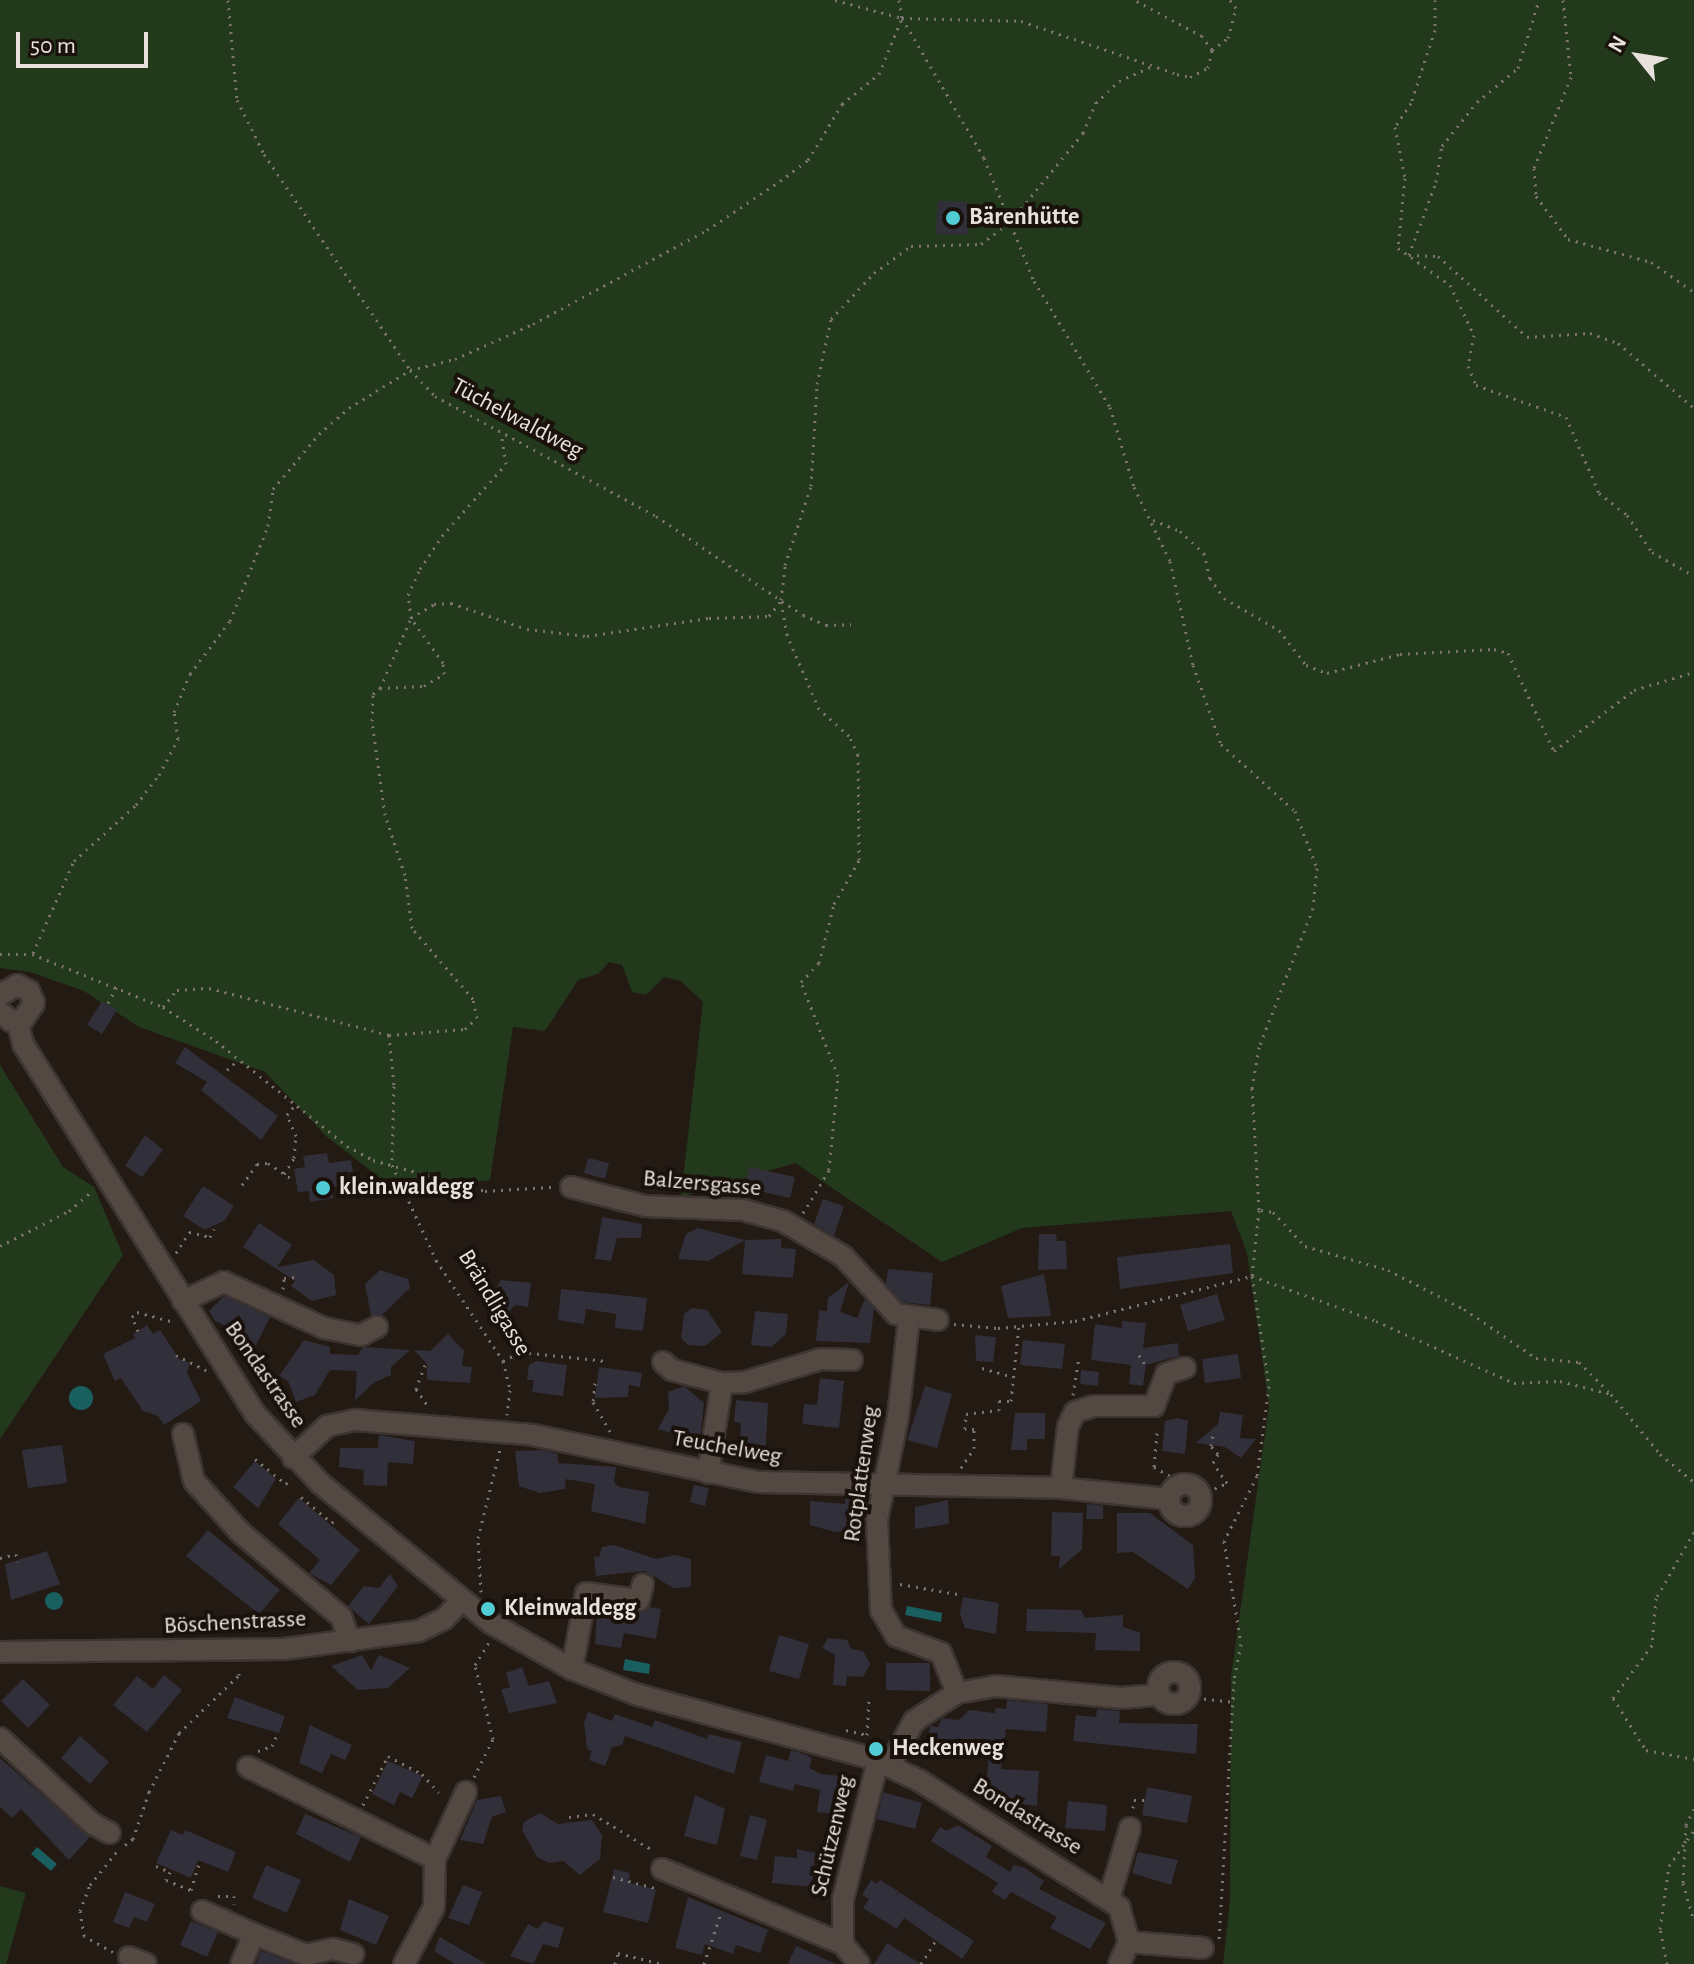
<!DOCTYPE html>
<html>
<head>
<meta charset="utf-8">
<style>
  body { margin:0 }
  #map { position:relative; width:1694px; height:1964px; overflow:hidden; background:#231a14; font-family:"Alegreya Sans",sans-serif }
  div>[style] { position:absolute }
  .green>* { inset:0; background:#23391c }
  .water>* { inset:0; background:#1a5f60 }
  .round { border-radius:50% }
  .building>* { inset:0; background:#312f3a }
  .path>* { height:3px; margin-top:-1.5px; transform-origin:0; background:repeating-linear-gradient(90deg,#7c746f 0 2px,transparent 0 8px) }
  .roads { filter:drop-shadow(2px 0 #3c3532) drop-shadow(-2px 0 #3c3532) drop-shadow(0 2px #3c3532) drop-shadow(0 -2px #3c3532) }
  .minor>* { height:20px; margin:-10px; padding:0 10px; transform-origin:10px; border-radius:10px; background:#544842 }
  .minor>.ring { margin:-10px; padding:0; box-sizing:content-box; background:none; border:20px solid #544842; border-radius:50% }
  .dots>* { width:22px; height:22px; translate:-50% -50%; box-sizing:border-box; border:4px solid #1a110b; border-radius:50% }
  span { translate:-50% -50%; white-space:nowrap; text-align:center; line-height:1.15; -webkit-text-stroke:8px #1a110b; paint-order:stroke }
  .poi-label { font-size:24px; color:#e7e0dc; font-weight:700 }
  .left { translate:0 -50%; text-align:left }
  .street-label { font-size:24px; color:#e7e0dc }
  .north { position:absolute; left:1598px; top:16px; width:80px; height:80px; -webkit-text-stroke:6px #1a110b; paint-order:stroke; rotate:300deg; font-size:22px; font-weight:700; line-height:32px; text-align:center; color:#e7e0dc }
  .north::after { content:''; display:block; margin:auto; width:28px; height:36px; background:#e7e0dc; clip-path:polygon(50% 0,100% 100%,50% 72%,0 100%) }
  .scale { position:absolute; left:16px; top:32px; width:132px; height:36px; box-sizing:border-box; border:4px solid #e7e0dc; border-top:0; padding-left:10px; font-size:24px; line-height:28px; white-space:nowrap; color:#e7e0dc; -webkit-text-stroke:6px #1a110b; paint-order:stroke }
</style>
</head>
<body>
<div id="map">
  <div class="green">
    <i style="clip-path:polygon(0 0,1694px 0,1694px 1964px,1223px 1964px,1230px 1900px,1231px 1677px,1269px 1405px,1247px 1253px,1231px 1211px,1022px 1228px,942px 1262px,795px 1163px,681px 1197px,703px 1002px,681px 981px,664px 977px,646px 995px,632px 992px,622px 965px,609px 962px,598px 974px,578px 980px,545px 1031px,513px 1027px,490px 1180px,396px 1190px,327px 1137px,265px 1072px,139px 1027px,84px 991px,30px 972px,0 968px)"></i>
    <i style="clip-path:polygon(0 1065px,63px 1167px,94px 1187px,123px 1255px,0 1439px)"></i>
    <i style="clip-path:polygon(0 1886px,26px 1893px,6px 1964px,0 1964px)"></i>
  </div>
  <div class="water">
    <i class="round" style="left:69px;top:1386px;width:24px;height:24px"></i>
    <i class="round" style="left:45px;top:1592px;width:18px;height:18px"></i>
    <i style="clip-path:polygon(907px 1606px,942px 1613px,941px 1622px,905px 1615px)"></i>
    <i style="clip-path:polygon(625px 1659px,650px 1664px,649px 1674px,623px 1670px)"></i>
    <i style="clip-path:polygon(37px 1847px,57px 1864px,51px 1871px,31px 1854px)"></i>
  </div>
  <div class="building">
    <i style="clip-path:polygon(938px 201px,969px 202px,968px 235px,936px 234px)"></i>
    <i style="clip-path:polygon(102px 1001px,117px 1010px,102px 1034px,87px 1025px)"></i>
    <i style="clip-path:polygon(185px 1047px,278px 1116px,261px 1140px,201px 1090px,207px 1082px,175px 1063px)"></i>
    <i style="clip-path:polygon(145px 1135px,163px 1150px,142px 1177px,125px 1166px)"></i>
    <i style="clip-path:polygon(327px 1153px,329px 1163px,351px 1160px,355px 1184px,332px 1187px,333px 1198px,310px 1202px,309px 1191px,298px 1192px,294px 1169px,305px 1167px,303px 1156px)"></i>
    <i style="clip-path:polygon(588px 1158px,609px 1163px,605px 1179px,584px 1173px)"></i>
    <i style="clip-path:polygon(749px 1167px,795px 1177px,790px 1198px,745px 1188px)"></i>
    <i style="clip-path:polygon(203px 1186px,234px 1206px,225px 1220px,205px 1230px,183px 1216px)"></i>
    <i style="clip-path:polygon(823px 1199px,844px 1206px,834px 1236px,814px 1224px)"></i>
    <i style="clip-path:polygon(602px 1217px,642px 1224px,641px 1238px,617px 1238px,611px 1261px,595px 1259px)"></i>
    <i style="clip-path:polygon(259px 1223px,292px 1245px,277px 1267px,314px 1260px,334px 1275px,336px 1295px,312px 1301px,291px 1286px,295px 1281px,243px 1247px)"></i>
    <i style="clip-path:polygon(698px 1228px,745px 1240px,782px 1239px,781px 1248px,796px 1249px,793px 1278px,742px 1274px,745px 1240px,708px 1261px,678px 1259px,686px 1234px)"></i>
    <i style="clip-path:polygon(1039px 1234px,1056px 1234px,1057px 1241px,1066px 1241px,1067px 1269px,1038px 1270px)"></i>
    <i style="clip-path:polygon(1230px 1244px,1233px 1273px,1120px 1289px,1117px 1257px)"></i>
    <i style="clip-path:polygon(888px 1269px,933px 1273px,930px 1305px,902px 1302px,886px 1284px)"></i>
    <i style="clip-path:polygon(380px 1270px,408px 1279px,410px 1288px,382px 1315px,371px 1316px,365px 1284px)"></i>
    <i style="clip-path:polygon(1044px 1274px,1051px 1316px,1008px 1318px,1001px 1286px)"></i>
    <i style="clip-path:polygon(501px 1280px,531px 1283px,528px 1307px,515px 1305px,507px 1314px,490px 1298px)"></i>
    <i style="clip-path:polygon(849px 1282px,840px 1312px,857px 1318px,865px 1299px,874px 1309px,870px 1343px,816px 1341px,819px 1310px,827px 1311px,828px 1298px)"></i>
    <i style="clip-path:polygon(561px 1289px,647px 1298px,643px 1331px,615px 1328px,616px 1314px,586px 1309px,584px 1324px,558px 1320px)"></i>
    <i style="clip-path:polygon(1217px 1294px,1225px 1320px,1188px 1331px,1180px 1305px)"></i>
    <i style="clip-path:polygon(224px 1296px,270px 1317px,254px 1349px,235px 1340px,239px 1332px,215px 1321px,209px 1311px)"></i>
    <i style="clip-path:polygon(692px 1308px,707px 1310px,722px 1332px,705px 1346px,688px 1345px,681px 1338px,684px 1314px)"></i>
    <i style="clip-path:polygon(755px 1311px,788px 1314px,786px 1334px,771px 1347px,751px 1345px)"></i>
    <i style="clip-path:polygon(1122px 1321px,1146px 1323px,1143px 1348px,1178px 1343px,1179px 1356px,1146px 1365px,1143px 1386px,1129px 1384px,1131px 1365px,1091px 1360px,1095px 1324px,1122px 1328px)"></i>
    <i style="clip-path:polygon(147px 1325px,153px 1334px,160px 1330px,179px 1359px,190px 1363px,187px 1373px,201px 1401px,164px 1425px,158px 1416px,143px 1411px,121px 1378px,115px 1381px,103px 1354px,135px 1338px,133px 1334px)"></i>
    <i style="clip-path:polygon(448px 1334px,464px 1351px,462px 1366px,472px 1367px,470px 1383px,427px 1380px,427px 1364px,414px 1350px,430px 1351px)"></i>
    <i style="clip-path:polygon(975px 1335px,996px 1337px,993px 1362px,976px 1361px)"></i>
    <i style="clip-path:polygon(304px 1340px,330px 1347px,330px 1354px,358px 1355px,363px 1347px,410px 1350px,391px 1367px,391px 1375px,375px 1382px,355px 1400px,357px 1371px,330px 1370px,315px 1395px,296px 1402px,288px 1381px,279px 1376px)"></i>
    <i style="clip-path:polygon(1023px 1340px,1065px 1344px,1062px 1369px,1020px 1365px)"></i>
    <i style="clip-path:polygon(1238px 1354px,1241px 1378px,1205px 1383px,1202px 1359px)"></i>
    <i style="clip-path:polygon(536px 1361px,567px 1365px,563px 1396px,532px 1392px,534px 1380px,527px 1380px,529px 1365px)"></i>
    <i style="clip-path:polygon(599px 1367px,642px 1373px,640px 1387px,629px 1385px,628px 1397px,595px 1398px)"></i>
    <i style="clip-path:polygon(1081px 1370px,1099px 1372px,1098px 1386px,1080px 1384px)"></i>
    <i style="clip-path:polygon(820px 1378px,844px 1381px,839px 1428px,802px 1424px,804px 1404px,817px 1405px)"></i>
    <i style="clip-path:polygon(684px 1386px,704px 1403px,700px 1442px,658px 1429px,669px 1409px,668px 1392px)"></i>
    <i style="clip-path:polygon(925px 1386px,952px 1394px,937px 1448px,907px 1440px)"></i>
    <i style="clip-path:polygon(736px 1400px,768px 1403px,765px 1460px,738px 1460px,741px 1423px,734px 1422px)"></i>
    <i style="clip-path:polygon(1220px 1412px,1243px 1415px,1240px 1438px,1256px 1439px,1241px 1458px,1225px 1447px,1196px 1443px,1218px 1424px)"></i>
    <i style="clip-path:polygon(1015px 1413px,1045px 1413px,1045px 1439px,1027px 1439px,1027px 1450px,1011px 1450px)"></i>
    <i style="clip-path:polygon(1177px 1418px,1188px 1421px,1185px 1454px,1162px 1451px,1165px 1421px)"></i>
    <i style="clip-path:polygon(379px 1435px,415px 1441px,413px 1464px,388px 1462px,387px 1486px,363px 1485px,364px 1470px,339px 1467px,340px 1448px,378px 1448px)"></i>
    <i style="clip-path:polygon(62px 1445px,67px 1483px,28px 1488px,22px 1450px)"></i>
    <i style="clip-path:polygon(543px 1450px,558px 1454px,558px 1463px,616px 1467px,614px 1482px,619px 1487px,649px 1492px,645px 1524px,591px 1511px,595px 1484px,566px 1479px,565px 1489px,540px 1493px,519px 1486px,515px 1451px)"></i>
    <i style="clip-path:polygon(255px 1461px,276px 1479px,258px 1508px,233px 1487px)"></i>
    <i style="clip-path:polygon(694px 1485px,709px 1488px,705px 1506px,690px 1502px)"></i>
    <i style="clip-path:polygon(299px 1498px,360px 1550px,331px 1585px,309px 1573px,320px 1560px,278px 1524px)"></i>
    <i style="clip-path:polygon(845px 1499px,868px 1499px,864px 1529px,835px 1532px,810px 1525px,810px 1501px,845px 1504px)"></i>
    <i style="clip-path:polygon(948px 1500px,949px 1524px,915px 1529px,915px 1507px)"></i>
    <i style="clip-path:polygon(1087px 1504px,1103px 1505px,1103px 1519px,1086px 1519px)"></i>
    <i style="clip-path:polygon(1052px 1512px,1083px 1513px,1082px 1549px,1059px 1569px,1060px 1556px,1051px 1556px)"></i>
    <i style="clip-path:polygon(1117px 1513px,1150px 1513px,1193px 1545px,1195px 1578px,1188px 1589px,1133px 1552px,1117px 1553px)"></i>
    <i style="clip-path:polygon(208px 1530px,280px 1590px,259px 1614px,186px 1556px)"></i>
    <i style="clip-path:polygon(614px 1545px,656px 1559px,675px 1555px,691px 1559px,691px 1587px,673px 1588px,645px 1571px,596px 1576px,594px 1556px,599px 1557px,602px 1547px)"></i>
    <i style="clip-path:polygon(47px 1551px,60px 1584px,11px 1600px,5px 1564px)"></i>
    <i style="clip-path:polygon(390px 1574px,398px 1586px,369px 1624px,348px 1606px,364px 1586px,379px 1588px)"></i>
    <i style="clip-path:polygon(963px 1597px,999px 1603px,996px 1634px,965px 1628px,960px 1614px)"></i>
    <i style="clip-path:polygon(650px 1607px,661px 1609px,656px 1639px,624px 1633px,621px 1648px,595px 1644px,597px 1608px,638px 1613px)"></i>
    <i style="clip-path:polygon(1027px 1609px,1081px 1610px,1085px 1618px,1123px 1615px,1123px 1627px,1140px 1633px,1140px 1651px,1095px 1650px,1096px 1633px,1026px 1631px)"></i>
    <i style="clip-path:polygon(779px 1635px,809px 1644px,799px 1679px,769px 1671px)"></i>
    <i style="clip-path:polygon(828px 1638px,847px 1640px,851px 1649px,863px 1651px,870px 1664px,863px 1677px,847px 1676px,846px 1686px,833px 1685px,835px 1655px,822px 1648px)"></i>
    <i style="clip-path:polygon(362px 1655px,371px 1670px,379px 1655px,410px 1668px,388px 1688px,358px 1690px,331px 1666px)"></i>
    <i style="clip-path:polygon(886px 1663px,930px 1663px,930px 1691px,886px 1690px)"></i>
    <i style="clip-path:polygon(522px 1667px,529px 1686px,549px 1681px,557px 1703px,509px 1713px,501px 1690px,510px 1687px,506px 1673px)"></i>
    <i style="clip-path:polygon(164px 1675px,182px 1690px,147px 1732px,113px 1705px,137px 1676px,153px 1689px)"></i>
    <i style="clip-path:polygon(23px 1679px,50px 1705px,28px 1728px,1px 1701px)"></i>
    <i style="clip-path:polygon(235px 1697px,285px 1716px,279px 1733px,227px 1718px)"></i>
    <i style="clip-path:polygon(1007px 1700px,1048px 1704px,1046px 1732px,1006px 1729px,1001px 1769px,1039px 1771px,1037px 1806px,985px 1799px,989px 1754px,928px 1748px,930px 1726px,938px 1727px,942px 1718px,959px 1720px,969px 1710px,995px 1713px,995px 1708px,1006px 1709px)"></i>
    <i style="clip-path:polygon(1097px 1709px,1120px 1711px,1119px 1723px,1198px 1724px,1196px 1754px,1073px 1741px,1076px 1715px,1096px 1717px)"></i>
    <i style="clip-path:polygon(588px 1712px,612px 1721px,615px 1714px,652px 1727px,655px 1720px,707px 1739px,708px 1734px,742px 1742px,734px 1774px,625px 1736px,622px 1745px,612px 1747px,605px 1766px,589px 1760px,592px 1751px,587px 1749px,584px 1723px)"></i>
    <i style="clip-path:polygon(310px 1725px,352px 1745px,345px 1760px,331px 1754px,322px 1773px,299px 1763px)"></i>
    <i style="clip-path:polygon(80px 1736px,109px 1762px,90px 1784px,61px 1758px)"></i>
    <i style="clip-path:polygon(791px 1750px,807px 1755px,812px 1759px,809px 1768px,821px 1774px,850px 1777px,846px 1815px,817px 1812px,820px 1790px,795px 1784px,793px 1791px,759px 1782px,766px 1755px,788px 1761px)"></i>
    <i style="clip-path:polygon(0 1758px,90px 1837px,69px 1860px,21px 1809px,12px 1818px,0 1807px)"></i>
    <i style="clip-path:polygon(388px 1761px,423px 1776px,412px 1798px,400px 1792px,394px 1805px,372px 1794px)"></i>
    <i style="clip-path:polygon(1147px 1787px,1192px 1796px,1187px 1823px,1142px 1815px)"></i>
    <i style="clip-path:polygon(883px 1792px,922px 1803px,915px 1829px,877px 1819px)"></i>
    <i style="clip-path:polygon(695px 1795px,725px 1809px,717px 1845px,684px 1836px)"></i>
    <i style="clip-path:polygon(501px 1796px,506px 1812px,492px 1817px,483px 1844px,460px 1840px,477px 1800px)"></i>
    <i style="clip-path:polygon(1068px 1801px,1107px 1805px,1105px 1831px,1065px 1828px)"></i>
    <i style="clip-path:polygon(540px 1813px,558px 1824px,592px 1820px,602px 1835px,600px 1859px,580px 1875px,563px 1861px,549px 1863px,537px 1857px,522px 1830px,524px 1822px)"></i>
    <i style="clip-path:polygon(305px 1814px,361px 1837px,350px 1862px,296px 1834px)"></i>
    <i style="clip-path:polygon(750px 1815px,767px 1820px,757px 1860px,740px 1856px)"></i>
    <i style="clip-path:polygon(958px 1825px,992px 1846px,986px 1857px,1010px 1872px,1014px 1865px,1023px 1867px,1044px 1881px,1039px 1889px,1106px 1923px,1090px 1949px,1050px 1928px,1057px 1917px,1011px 1892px,1005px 1900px,992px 1892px,998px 1883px,931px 1841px,940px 1827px,946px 1831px)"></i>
    <i style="clip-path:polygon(171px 1830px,183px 1835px,185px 1830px,236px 1852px,228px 1872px,198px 1860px,191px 1878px,156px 1863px)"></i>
    <i style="clip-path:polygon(797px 1849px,815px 1853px,812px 1887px,772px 1883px,775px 1856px,797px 1858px)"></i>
    <i style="clip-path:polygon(1138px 1852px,1178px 1860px,1171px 1885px,1132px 1873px)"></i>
    <i style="clip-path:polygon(266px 1865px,301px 1880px,287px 1913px,252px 1898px)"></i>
    <i style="clip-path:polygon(614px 1869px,630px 1873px,628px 1882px,656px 1890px,648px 1923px,603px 1912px)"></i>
    <i style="clip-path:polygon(871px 1880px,877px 1884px,880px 1880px,898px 1891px,896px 1896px,899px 1892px,974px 1941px,962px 1959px,904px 1918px,897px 1929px,863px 1908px,869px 1899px,862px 1895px)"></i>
    <i style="clip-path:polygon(463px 1885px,482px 1892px,469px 1925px,448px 1918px)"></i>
    <i style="clip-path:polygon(125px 1892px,155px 1904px,147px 1922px,134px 1917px,129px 1928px,113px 1922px)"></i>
    <i style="clip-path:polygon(688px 1897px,768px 1930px,760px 1953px,736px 1945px,733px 1954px,705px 1944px,702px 1955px,675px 1948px)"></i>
    <i style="clip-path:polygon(349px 1899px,389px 1916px,376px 1945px,340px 1930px)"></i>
    <i style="clip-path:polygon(191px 1921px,218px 1932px,207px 1957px,180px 1945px)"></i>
    <i style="clip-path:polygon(544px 1921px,564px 1928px,558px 1948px,543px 1944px,533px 1964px,510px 1956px,528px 1924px,537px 1929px)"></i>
    <i style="clip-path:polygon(440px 1937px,486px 1964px,455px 1964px,434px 1951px)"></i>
    <i style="clip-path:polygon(887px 1943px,921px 1964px,874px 1964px)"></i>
    <i style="clip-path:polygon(796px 1946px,836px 1964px,788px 1964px)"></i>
    <i style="clip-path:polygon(261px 1951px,294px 1964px,256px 1964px)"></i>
  </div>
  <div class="path">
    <i style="left:228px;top:0;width:100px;rotate:84.9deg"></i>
    <i style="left:237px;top:100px;width:60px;rotate:63.4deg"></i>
    <i style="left:264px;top:154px;width:261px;rotate:55.9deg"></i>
    <i style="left:410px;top:370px;width:36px;rotate:46deg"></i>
    <i style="left:435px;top:396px;width:251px;rotate:28.5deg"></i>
    <i style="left:656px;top:516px;width:177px;rotate:34deg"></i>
    <i style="left:803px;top:615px;width:25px;rotate:23deg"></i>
    <i style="left:826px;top:625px;width:25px;rotate:-2deg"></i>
    <i style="left:835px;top:0;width:69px;rotate:15deg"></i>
    <i style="left:902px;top:18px;width:119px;rotate:1.4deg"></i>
    <i style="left:1021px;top:21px;width:165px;rotate:18.8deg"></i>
    <i style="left:1177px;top:74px;width:13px;rotate:13deg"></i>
    <i style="left:1190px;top:77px;width:20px;rotate:-27deg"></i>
    <i style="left:1208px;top:68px;width:18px;rotate:-77deg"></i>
    <i style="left:1212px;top:50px;width:17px;rotate:-126deg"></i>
    <i style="left:1202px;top:36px;width:76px;rotate:-151.8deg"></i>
    <i style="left:899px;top:0;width:18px;rotate:81deg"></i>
    <i style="left:902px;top:18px;width:162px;rotate:59.6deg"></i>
    <i style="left:984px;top:158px;width:133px;rotate:67.9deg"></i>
    <i style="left:1034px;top:281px;width:147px;rotate:58.9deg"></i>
    <i style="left:1110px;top:407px;width:84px;rotate:73.3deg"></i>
    <i style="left:1134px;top:487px;width:82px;rotate:64.1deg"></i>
    <i style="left:1170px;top:561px;width:107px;rotate:77.5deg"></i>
    <i style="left:1193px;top:665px;width:84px;rotate:70.5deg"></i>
    <i style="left:1221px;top:744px;width:100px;rotate:42.2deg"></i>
    <i style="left:1295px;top:811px;width:61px;rotate:68.9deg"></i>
    <i style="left:1317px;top:868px;width:40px;rotate:95.7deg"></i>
    <i style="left:1313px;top:908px;width:149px;rotate:111.2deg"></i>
    <i style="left:1259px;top:1047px;width:42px;rotate:99.7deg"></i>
    <i style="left:1252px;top:1088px;width:122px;rotate:86.7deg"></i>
    <i style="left:1259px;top:1210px;width:66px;rotate:96.1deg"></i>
    <i style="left:1252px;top:1276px;width:111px;rotate:81.2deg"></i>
    <i style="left:1269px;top:1386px;width:91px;rotate:97.6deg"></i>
    <i style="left:1257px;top:1476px;width:73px;rotate:116.9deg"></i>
    <i style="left:1224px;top:1541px;width:104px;rotate:80.6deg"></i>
    <i style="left:1241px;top:1644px;width:38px;rotate:101deg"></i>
    <i style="left:1234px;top:1681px;width:259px;rotate:93.3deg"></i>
    <i style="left:1435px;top:0;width:30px;rotate:90deg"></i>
    <i style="left:1435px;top:30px;width:77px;rotate:108.2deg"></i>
    <i style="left:1411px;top:103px;width:29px;rotate:124deg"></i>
    <i style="left:1395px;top:127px;width:52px;rotate:78.9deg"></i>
    <i style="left:1405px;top:178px;width:70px;rotate:95.7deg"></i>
    <i style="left:1398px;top:248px;width:64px;rotate:35.4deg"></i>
    <i style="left:1450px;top:285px;width:55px;rotate:64.4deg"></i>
    <i style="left:1474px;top:335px;width:32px;rotate:101deg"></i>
    <i style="left:1468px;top:366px;width:21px;rotate:67deg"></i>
    <i style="left:1476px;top:385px;width:96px;rotate:19.6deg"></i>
    <i style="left:1566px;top:417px;width:83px;rotate:66.5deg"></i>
    <i style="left:1599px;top:493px;width:36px;rotate:38deg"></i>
    <i style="left:1627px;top:515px;width:45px;rotate:56deg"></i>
    <i style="left:1652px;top:552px;width:48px;rotate:29.7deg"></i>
    <i style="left:1563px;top:0;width:77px;rotate:84.1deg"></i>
    <i style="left:1571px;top:77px;width:98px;rotate:112.1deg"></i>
    <i style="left:1534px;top:168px;width:28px;rotate:86deg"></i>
    <i style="left:1536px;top:196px;width:54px;rotate:53.3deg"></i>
    <i style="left:1568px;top:239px;width:86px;rotate:15.5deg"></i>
    <i style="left:1651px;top:262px;width:52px;rotate:34.9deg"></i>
    <i style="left:1212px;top:50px;width:20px;rotate:-37deg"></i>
    <i style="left:1228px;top:38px;width:31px;rotate:-75deg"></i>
    <i style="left:1236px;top:8px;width:10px;rotate:-127deg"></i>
    <i style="left:1409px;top:255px;width:29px;rotate:2deg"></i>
    <i style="left:1438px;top:256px;width:120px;rotate:42.3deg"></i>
    <i style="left:1527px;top:337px;width:63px;rotate:-3.6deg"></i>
    <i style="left:1590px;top:333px;width:30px;rotate:20deg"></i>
    <i style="left:1618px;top:343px;width:100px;rotate:40.5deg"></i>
    <i style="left:1409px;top:255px;width:78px;rotate:-69.7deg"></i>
    <i style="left:1436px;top:182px;width:36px;rotate:-81deg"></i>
    <i style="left:1442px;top:146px;width:56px;rotate:-51.5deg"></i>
    <i style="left:1477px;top:102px;width:53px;rotate:-39.7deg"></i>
    <i style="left:1518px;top:68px;width:71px;rotate:-72.8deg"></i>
    <i style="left:1153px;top:520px;width:29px;rotate:22deg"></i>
    <i style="left:1180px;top:531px;width:33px;rotate:43deg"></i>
    <i style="left:1204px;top:553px;width:26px;rotate:77deg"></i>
    <i style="left:1210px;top:578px;width:24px;rotate:55deg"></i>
    <i style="left:1224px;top:598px;width:64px;rotate:30.2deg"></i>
    <i style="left:1279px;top:630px;width:44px;rotate:52.4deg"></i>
    <i style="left:1306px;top:665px;width:22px;rotate:21deg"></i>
    <i style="left:1327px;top:673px;width:75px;rotate:-14.6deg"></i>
    <i style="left:1400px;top:654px;width:94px;rotate:-3deg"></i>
    <i style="left:1494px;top:649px;width:15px;rotate:16deg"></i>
    <i style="left:1508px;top:653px;width:108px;rotate:64.9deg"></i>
    <i style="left:1554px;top:751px;width:101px;rotate:-37.3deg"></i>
    <i style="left:1634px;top:690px;width:63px;rotate:-16.7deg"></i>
    <i style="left:380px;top:688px;width:77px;rotate:-66.1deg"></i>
    <i style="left:411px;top:618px;width:23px;rotate:-97deg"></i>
    <i style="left:408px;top:595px;width:29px;rotate:-65deg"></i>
    <i style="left:420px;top:569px;width:40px;rotate:-56deg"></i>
    <i style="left:442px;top:536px;width:96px;rotate:-48.4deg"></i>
    <i style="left:506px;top:464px;width:26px;rotate:-99deg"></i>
    <i style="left:33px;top:953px;width:101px;rotate:-66deg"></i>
    <i style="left:74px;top:861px;width:84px;rotate:-42.1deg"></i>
    <i style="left:136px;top:805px;width:38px;rotate:-53deg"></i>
    <i style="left:159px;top:775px;width:41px;rotate:-62.2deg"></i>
    <i style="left:178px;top:739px;width:27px;rotate:-98deg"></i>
    <i style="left:174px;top:712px;width:41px;rotate:-67.2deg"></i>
    <i style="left:190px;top:674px;width:66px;rotate:-53deg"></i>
    <i style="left:230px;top:621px;width:102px;rotate:-68.2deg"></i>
    <i style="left:268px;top:526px;width:37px;rotate:-82deg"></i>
    <i style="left:273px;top:489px;width:72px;rotate:-50.1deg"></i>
    <i style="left:319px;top:434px;width:40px;rotate:-41deg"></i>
    <i style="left:349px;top:408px;width:72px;rotate:-31.9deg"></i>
    <i style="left:410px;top:370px;width:46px;rotate:-13.7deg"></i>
    <i style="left:455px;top:359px;width:85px;rotate:-24.2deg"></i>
    <i style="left:533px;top:324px;width:198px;rotate:-28.4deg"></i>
    <i style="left:707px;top:230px;width:88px;rotate:-33.9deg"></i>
    <i style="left:780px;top:181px;width:35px;rotate:-37deg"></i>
    <i style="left:808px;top:160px;width:66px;rotate:-58.7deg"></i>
    <i style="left:842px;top:104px;width:48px;rotate:-39deg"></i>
    <i style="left:879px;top:74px;width:61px;rotate:-67.7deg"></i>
    <i style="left:0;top:954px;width:32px"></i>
    <i style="left:32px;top:954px;width:141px;rotate:22deg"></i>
    <i style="left:163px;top:1007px;width:22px;rotate:-51deg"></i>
    <i style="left:177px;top:990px;width:32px;rotate:-4deg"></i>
    <i style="left:209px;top:988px;width:186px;rotate:14.6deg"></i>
    <i style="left:389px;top:1035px;width:76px;rotate:-4.5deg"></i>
    <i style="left:465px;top:1029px;width:16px;rotate:-43deg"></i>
    <i style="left:477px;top:1018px;width:19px;rotate:-102deg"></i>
    <i style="left:473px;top:999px;width:94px;rotate:-130.7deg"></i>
    <i style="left:412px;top:928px;width:53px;rotate:-97.5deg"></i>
    <i style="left:405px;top:875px;width:63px;rotate:-108.4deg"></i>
    <i style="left:385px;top:815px;width:95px;rotate:-97.9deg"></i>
    <i style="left:372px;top:721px;width:27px;rotate:-88deg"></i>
    <i style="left:373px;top:694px;width:9px;rotate:-41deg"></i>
    <i style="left:380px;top:688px;width:44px;rotate:-2.6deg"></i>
    <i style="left:424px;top:686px;width:23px;rotate:-31deg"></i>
    <i style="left:444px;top:674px;width:11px;rotate:-95deg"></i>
    <i style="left:443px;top:663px;width:55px;rotate:-125.4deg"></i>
    <i style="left:411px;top:618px;width:27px;rotate:-31deg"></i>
    <i style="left:434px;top:604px;width:17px;rotate:-3deg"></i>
    <i style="left:451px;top:603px;width:80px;rotate:18.9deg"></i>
    <i style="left:527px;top:629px;width:60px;rotate:6.7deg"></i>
    <i style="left:587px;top:636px;width:123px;rotate:-8.4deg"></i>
    <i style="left:709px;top:618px;width:60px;rotate:-1.9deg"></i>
    <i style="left:769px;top:616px;width:18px;rotate:-52deg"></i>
    <i style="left:108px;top:1003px;width:19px;rotate:-62deg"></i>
    <i style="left:163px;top:1007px;width:63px;rotate:32.7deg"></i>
    <i style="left:216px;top:1041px;width:168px;rotate:38.7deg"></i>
    <i style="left:347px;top:1146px;width:30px;rotate:28deg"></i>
    <i style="left:373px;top:1160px;width:116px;rotate:15.5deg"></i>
    <i style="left:485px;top:1191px;width:66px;rotate:-3.5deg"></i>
    <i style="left:389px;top:1035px;width:51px;rotate:84.4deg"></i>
    <i style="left:394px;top:1086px;width:79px;rotate:91.5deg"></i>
    <i style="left:392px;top:1165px;width:105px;rotate:65.1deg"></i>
    <i style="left:436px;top:1260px;width:121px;rotate:56.4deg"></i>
    <i style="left:503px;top:1361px;width:30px;rotate:76deg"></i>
    <i style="left:510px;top:1390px;width:25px;rotate:97deg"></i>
    <i style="left:227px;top:1070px;width:15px;rotate:-42deg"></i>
    <i style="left:284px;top:1174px;width:19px;rotate:-58deg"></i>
    <i style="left:294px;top:1158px;width:22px;rotate:-85deg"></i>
    <i style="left:296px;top:1136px;width:23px;rotate:-113deg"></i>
    <i style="left:287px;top:1115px;width:11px;rotate:-52deg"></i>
    <i style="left:242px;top:1185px;width:26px;rotate:-54deg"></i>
    <i style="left:257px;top:1164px;width:11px;rotate:-5deg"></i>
    <i style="left:268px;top:1163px;width:30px;rotate:34deg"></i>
    <i style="left:1261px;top:1210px;width:12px;rotate:9deg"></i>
    <i style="left:1273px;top:1212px;width:47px;rotate:46.7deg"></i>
    <i style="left:1305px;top:1246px;width:86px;rotate:16.1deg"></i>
    <i style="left:1388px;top:1270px;width:85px;rotate:27.2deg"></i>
    <i style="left:1464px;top:1309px;width:87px;rotate:34.2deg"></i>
    <i style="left:1536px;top:1358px;width:43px;rotate:5.3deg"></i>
    <i style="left:1579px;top:1362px;width:45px;rotate:45deg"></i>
    <i style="left:803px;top:1213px;width:50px;rotate:-58.8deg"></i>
    <i style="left:829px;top:1170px;width:94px;rotate:-84.5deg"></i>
    <i style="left:838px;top:1076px;width:101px;rotate:-111.5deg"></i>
    <i style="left:801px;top:982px;width:26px;rotate:-47deg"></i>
    <i style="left:819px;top:963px;width:61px;rotate:-75.7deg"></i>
    <i style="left:834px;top:904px;width:51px;rotate:-60.4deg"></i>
    <i style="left:859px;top:860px;width:105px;rotate:-90.5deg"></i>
    <i style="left:858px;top:755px;width:21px;rotate:-115deg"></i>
    <i style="left:849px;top:736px;width:40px;rotate:-138deg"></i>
    <i style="left:819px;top:709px;width:81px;rotate:-113.4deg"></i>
    <i style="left:787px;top:635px;width:36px;rotate:-100deg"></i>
    <i style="left:781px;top:600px;width:35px;rotate:-83deg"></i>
    <i style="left:785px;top:565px;width:83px;rotate:-71.8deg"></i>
    <i style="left:811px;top:486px;width:102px;rotate:-86.6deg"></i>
    <i style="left:817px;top:384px;width:66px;rotate:-77.8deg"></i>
    <i style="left:831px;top:319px;width:63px;rotate:-46.9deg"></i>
    <i style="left:874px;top:273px;width:46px;rotate:-36.1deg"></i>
    <i style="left:911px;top:246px;width:70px;rotate:-1.6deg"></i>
    <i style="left:981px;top:244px;width:38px;rotate:-37deg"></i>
    <i style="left:1011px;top:221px;width:114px;rotate:-50.7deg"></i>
    <i style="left:1083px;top:133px;width:33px;rotate:-67deg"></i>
    <i style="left:1096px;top:103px;width:32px;rotate:-44deg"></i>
    <i style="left:1119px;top:81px;width:36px;rotate:-24deg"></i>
    <i style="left:0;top:1246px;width:77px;rotate:-26.9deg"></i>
    <i style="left:69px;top:1211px;width:30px;rotate:-41deg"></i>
    <i style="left:176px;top:1253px;width:25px;rotate:-58deg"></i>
    <i style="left:189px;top:1232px;width:22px;rotate:13deg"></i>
    <i style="left:210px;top:1237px;width:9px;rotate:-63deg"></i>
    <i style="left:283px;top:1289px;width:11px;rotate:-85deg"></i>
    <i style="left:284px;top:1278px;width:12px;rotate:-5deg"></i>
    <i style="left:954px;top:1324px;width:44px;rotate:5.2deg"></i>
    <i style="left:998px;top:1328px;width:77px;rotate:-5.2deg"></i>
    <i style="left:1075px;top:1321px;width:183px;rotate:-14.3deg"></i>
    <i style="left:1252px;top:1276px;width:132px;rotate:19.9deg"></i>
    <i style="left:1376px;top:1321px;width:151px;rotate:24.2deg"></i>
    <i style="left:1514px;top:1383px;width:46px;rotate:-2.5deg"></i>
    <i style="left:1560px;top:1381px;width:53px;rotate:14.3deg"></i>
    <i style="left:1611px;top:1394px;width:77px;rotate:50.8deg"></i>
    <i style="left:1660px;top:1454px;width:44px;rotate:39.5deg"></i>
    <i style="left:138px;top:1331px;width:15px;rotate:-113deg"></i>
    <i style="left:132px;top:1317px;width:7px;rotate:-45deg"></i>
    <i style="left:137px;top:1312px;width:38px;rotate:15deg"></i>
    <i style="left:176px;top:1355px;width:34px;rotate:27deg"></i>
    <i style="left:1139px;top:1355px;width:15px;rotate:58deg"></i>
    <i style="left:503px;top:1361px;width:20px;rotate:-27deg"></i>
    <i style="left:521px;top:1352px;width:86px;rotate:6deg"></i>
    <i style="left:425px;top:1365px;width:26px;rotate:111deg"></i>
    <i style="left:416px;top:1389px;width:21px;rotate:55deg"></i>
    <i style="left:982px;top:1368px;width:32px;rotate:16deg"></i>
    <i style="left:595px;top:1383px;width:19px;rotate:96deg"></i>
    <i style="left:593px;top:1402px;width:34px;rotate:60deg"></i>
    <i style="left:1073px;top:1395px;width:39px;rotate:-81deg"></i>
    <i style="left:1157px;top:1433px;width:34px;rotate:95deg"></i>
    <i style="left:1154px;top:1467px;width:29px;rotate:29deg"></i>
    <i style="left:255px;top:1459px;width:40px;rotate:39deg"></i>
    <i style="left:286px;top:1484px;width:8px;rotate:-50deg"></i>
    <i style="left:961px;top:1468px;width:24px;rotate:-57deg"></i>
    <i style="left:974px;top:1448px;width:19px;rotate:-90deg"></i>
    <i style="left:974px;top:1429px;width:9px;rotate:180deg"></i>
    <i style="left:965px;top:1429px;width:15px;rotate:-86deg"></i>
    <i style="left:966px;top:1414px;width:33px;rotate:-7deg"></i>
    <i style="left:999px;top:1410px;width:9px;rotate:-90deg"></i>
    <i style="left:999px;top:1401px;width:12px"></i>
    <i style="left:1011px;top:1401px;width:76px;rotate:-84deg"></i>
    <i style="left:1200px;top:1495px;width:30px;rotate:-24deg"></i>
    <i style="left:1227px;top:1483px;width:24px;rotate:-125deg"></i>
    <i style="left:1213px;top:1463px;width:10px;rotate:-61deg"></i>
    <i style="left:1218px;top:1454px;width:11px;rotate:-131deg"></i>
    <i style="left:1211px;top:1446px;width:13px;rotate:-81deg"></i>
    <i style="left:301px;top:1497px;width:40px;rotate:40deg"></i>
    <i style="left:332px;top:1523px;width:5px;rotate:-53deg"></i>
    <i style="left:1694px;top:1532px;width:76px;rotate:119.9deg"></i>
    <i style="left:1656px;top:1598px;width:47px;rotate:94.9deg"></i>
    <i style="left:1652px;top:1645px;width:66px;rotate:126.3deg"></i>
    <i style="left:1613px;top:1698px;width:62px;rotate:57.6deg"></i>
    <i style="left:1646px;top:1750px;width:49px;rotate:10.6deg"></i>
    <i style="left:0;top:1558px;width:16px;rotate:-14deg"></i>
    <i style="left:16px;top:1554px;width:8px;rotate:83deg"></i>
    <i style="left:900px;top:1584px;width:64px;rotate:9.9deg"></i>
    <i style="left:481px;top:1592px;width:54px;rotate:-93.2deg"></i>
    <i style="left:478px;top:1538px;width:91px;rotate:-76deg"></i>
    <i style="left:1188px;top:1697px;width:47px;rotate:6.1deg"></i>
    <i style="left:846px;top:1730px;width:22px;rotate:13deg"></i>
    <i style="left:867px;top:1735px;width:34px;rotate:-87deg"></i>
    <i style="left:258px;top:1751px;width:15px;rotate:-20deg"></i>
    <i style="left:272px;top:1746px;width:12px;rotate:-66deg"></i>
    <i style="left:474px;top:1777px;width:42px;rotate:-63.4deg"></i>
    <i style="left:493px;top:1739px;width:76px;rotate:-103.7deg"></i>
    <i style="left:475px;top:1665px;width:26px;rotate:-59deg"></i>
    <i style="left:363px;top:1805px;width:55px;rotate:-63deg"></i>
    <i style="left:388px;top:1756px;width:38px;rotate:28deg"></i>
    <i style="left:422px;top:1774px;width:25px;rotate:48deg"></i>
    <i style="left:1133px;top:1808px;width:8px;rotate:-83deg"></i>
    <i style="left:1134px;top:1800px;width:11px"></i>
    <i style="left:1694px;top:1809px;width:18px;rotate:117deg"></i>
    <i style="left:1686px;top:1825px;width:58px;rotate:93deg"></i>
    <i style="left:1683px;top:1883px;width:40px;rotate:74deg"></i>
    <i style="left:569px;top:1817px;width:24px;rotate:-7deg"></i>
    <i style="left:593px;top:1814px;width:71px;rotate:31.2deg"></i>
    <i style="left:125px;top:1845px;width:10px;rotate:-37deg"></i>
    <i style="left:133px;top:1839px;width:50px;rotate:-71.2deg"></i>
    <i style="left:149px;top:1792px;width:66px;rotate:-63deg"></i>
    <i style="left:179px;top:1733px;width:83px;rotate:-44deg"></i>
    <i style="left:239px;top:1675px;width:7px;rotate:-90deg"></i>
    <i style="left:156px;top:1866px;width:15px;rotate:23deg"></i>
    <i style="left:170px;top:1872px;width:9px;rotate:117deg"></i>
    <i style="left:166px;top:1880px;width:31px;rotate:22deg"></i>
    <i style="left:613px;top:1877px;width:43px;rotate:14.7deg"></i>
    <i style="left:191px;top:1890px;width:28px;rotate:-73deg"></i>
    <i style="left:218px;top:1896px;width:16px"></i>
    <i style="left:234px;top:1896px;width:8px;rotate:90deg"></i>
    <i style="left:113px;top:1952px;width:33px;rotate:-151deg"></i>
    <i style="left:84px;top:1936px;width:25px;rotate:-99deg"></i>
    <i style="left:80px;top:1911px;width:28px;rotate:-69deg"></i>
    <i style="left:90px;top:1885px;width:45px;rotate:-51.3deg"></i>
    <i style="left:615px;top:1964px;width:11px;rotate:-75deg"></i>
    <i style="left:618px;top:1953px;width:45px;rotate:14deg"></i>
    <i style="left:704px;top:1964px;width:54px;rotate:-71.6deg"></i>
    <i style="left:921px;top:1964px;width:26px;rotate:-58deg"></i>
    <i style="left:1667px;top:1964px;width:36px;rotate:-101deg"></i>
    <i style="left:1660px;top:1929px;width:64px;rotate:-81.9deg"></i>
    <i style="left:1669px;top:1866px;width:44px;rotate:-55.2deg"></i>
  </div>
  <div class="roads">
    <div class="minor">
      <i style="left:0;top:995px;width:20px;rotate:-30deg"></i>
      <i style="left:17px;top:985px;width:13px;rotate:27deg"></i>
      <i style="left:29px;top:991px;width:13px;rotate:67deg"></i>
      <i style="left:34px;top:1003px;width:20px;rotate:123deg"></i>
      <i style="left:23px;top:1020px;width:12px;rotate:175deg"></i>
      <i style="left:11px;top:1021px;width:14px;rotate:-141deg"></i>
      <i style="left:17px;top:1021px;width:24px;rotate:75deg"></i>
      <i style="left:23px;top:1044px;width:438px;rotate:57.9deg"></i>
      <i style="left:256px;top:1415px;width:95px;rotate:46.7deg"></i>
      <i style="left:321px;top:1484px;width:220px;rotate:39.3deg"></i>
      <i style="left:491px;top:1623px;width:93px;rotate:29.6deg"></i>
      <i style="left:572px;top:1669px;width:68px;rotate:21.6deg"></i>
      <i style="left:635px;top:1694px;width:245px;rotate:15.2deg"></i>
      <i style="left:871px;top:1758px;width:54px;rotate:25.1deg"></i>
      <i style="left:920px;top:1781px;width:236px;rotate:32.3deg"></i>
      <i style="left:1119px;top:1907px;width:36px;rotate:74deg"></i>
      <i style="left:1129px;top:1942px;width:24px;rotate:114deg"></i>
      <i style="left:571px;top:1187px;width:76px;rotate:14.4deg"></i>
      <i style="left:645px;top:1206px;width:98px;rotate:2.3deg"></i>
      <i style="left:743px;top:1210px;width:41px;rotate:15.4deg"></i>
      <i style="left:783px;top:1221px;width:69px;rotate:30.3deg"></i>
      <i style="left:843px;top:1256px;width:79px;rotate:47.6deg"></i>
      <i style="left:896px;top:1314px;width:42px;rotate:8.1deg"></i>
      <i style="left:183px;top:1301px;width:45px;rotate:-24.9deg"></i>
      <i style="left:224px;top:1282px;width:110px;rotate:24.7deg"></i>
      <i style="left:324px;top:1328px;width:38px;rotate:11deg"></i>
      <i style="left:361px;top:1335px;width:18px;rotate:-27deg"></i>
      <i style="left:909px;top:1318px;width:100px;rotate:96.3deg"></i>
      <i style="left:898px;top:1417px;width:105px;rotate:101.5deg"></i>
      <i style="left:877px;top:1520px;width:90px;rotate:87.5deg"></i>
      <i style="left:881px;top:1610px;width:30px;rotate:60deg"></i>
      <i style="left:896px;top:1636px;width:48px;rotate:20.7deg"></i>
      <i style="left:941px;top:1653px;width:43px;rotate:68.2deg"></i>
      <i style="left:663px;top:1362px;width:12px;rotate:42deg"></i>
      <i style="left:672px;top:1370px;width:52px;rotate:14.6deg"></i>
      <i style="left:722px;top:1383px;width:91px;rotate:98.8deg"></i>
      <i style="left:722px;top:1383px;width:23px;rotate:-2deg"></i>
      <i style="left:745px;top:1382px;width:79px;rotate:-16.8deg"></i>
      <i style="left:821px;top:1359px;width:31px;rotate:2deg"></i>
      <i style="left:183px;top:1434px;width:48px;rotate:76.8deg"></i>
      <i style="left:194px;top:1481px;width:70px;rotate:47.9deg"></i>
      <i style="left:241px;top:1533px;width:131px;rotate:40deg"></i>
      <i style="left:341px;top:1617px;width:26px;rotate:69deg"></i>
      <i style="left:293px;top:1458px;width:47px;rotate:-43.3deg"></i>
      <i style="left:327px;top:1426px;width:30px;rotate:-12deg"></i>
      <i style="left:356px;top:1420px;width:178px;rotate:4.8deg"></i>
      <i style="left:533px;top:1435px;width:230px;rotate:11.8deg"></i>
      <i style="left:758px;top:1482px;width:303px;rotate:1.1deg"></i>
      <i style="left:1061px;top:1488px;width:109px;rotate:5.8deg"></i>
      <i class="ring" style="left:1169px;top:1484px;width:12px;height:12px"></i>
      <i style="left:1061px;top:1488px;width:62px;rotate:-83.6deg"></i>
      <i style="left:1068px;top:1426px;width:16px;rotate:-63deg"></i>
      <i style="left:1075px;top:1412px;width:19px;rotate:-18deg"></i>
      <i style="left:1093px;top:1406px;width:61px"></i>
      <i style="left:1154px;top:1406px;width:34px;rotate:-69deg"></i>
      <i style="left:1166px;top:1374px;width:20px;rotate:-18deg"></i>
      <i style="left:0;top:1652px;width:284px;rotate:-0.6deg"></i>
      <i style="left:284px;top:1649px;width:136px;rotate:-7.6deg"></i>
      <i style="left:419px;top:1631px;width:28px;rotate:-26deg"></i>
      <i style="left:444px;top:1619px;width:25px;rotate:-47deg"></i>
      <i style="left:572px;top:1669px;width:77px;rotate:-79.6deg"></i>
      <i style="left:586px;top:1593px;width:53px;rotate:7.5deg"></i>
      <i style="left:639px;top:1600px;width:16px;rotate:-76deg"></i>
      <i class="ring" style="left:1158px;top:1672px;width:12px;height:12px"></i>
      <i style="left:0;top:1738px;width:127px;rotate:42.8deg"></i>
      <i style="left:93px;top:1824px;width:19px;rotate:28deg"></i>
      <i style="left:890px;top:1765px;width:50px;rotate:-61.4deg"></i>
      <i style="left:914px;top:1721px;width:51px;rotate:-33.1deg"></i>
      <i style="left:957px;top:1693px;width:39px;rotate:-10deg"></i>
      <i style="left:995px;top:1686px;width:127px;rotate:5.4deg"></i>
      <i style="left:1121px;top:1698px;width:38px;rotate:-5deg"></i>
      <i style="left:248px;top:1767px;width:208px;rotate:26.2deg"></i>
      <i style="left:662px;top:1869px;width:196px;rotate:22.5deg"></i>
      <i style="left:1109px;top:1899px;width:74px;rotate:-73.5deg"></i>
      <i style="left:202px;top:1911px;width:57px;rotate:23.9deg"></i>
      <i style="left:254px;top:1934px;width:33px;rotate:113deg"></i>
      <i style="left:254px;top:1934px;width:56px;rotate:22deg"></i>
      <i style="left:306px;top:1955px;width:28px;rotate:-13deg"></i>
      <i style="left:333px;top:1949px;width:21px;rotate:14deg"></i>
      <i style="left:1129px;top:1942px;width:74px;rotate:4.6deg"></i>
      <i style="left:129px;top:1957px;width:18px;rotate:22deg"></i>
      <i style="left:404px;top:1964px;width:64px;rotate:-62.2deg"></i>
      <i style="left:434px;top:1907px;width:48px;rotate:-88.8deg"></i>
      <i style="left:435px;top:1859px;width:74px;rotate:-65.2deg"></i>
      <i style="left:859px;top:1964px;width:26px;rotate:-129deg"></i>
      <i style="left:843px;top:1944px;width:45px;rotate:-90deg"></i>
      <i style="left:843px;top:1899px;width:142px;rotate:-75.8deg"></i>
    </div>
  </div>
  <div class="dots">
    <i style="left:953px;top:218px;background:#51ccd5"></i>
    <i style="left:323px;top:1188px;background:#51ccd5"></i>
    <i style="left:488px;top:1609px;background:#51ccd5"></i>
    <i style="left:876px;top:1749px;background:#51ccd5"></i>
  </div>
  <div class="poi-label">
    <span class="left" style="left:969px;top:218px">Bärenhütte</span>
    <span class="left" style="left:339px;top:1188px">klein.waldegg</span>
    <span class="left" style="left:504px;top:1609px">Kleinwaldegg</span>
    <span class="left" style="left:892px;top:1749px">Heckenweg</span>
  </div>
  <div class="street-label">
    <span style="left:517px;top:419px;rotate:28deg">Tüchelwaldweg</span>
    <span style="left:702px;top:1184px;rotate:5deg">Balzersgasse</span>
    <span style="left:494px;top:1303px;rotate:59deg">Brändligasse</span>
    <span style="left:265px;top:1375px;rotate:55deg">Bondastrasse</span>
    <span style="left:727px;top:1448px;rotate:10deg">Teuchelweg</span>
    <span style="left:862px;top:1474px;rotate:-82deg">Rotplattenweg</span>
    <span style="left:235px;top:1623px;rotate:-3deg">Böschenstrasse</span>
    <span style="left:1027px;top:1817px;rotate:32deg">Bondastrasse</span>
    <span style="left:833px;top:1836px;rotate:-77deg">Schützenweg</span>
  </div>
  <div class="north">N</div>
  <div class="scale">50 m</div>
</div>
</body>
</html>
